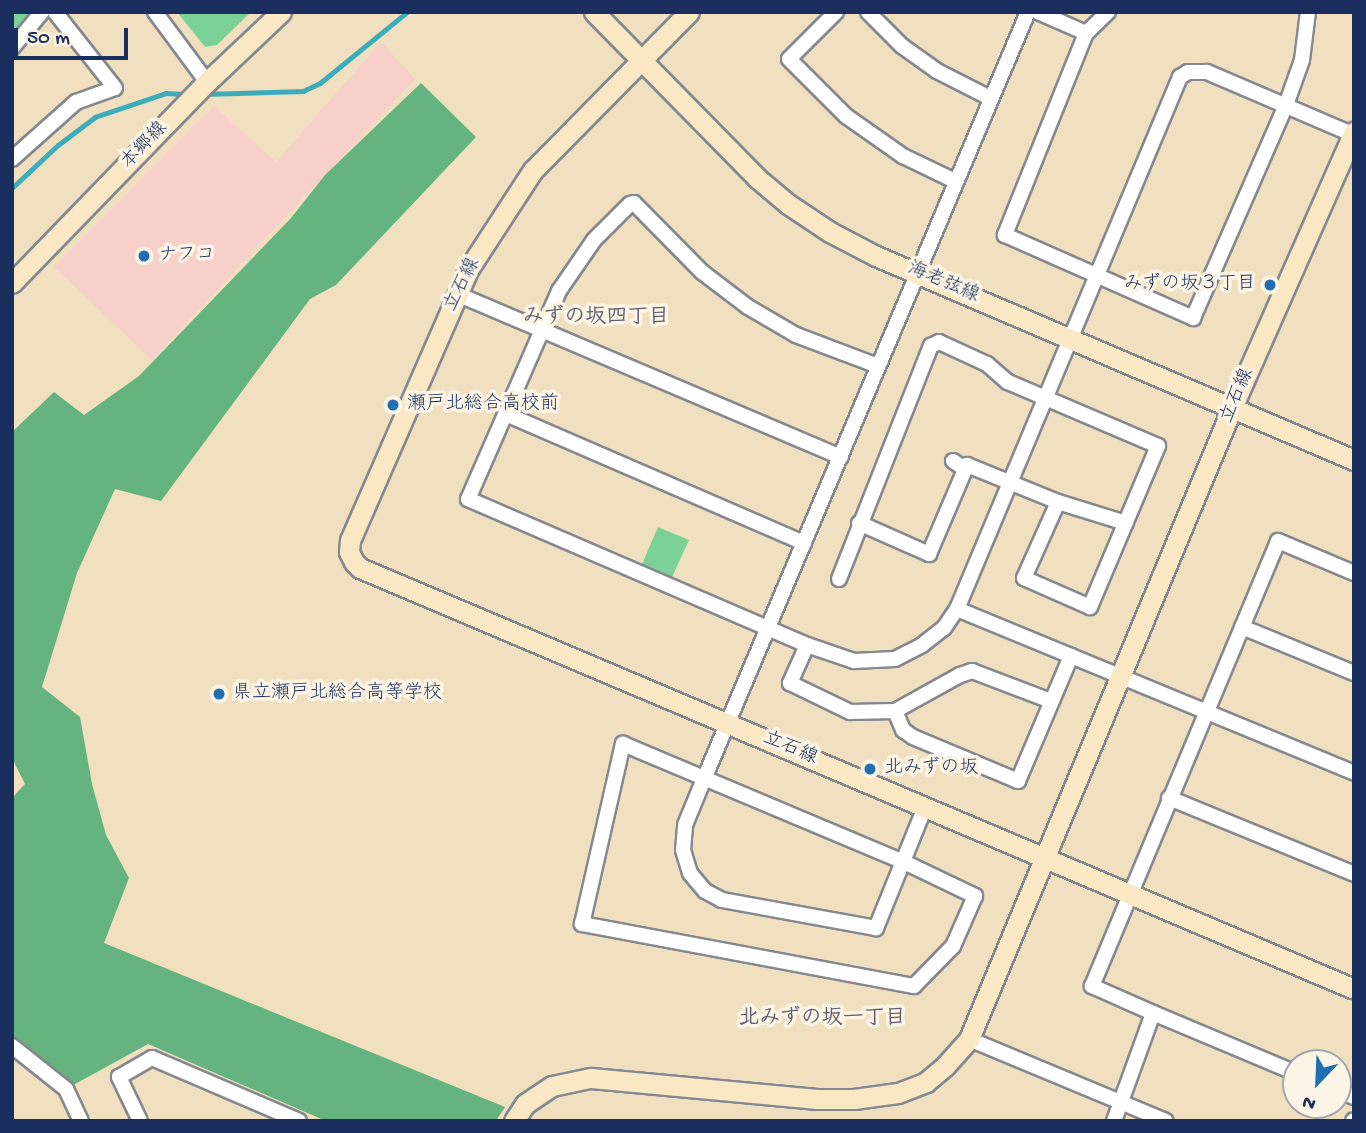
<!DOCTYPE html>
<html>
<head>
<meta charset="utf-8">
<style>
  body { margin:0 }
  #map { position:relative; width:1366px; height:1133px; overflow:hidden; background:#f0e0c0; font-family:"Gochi Hand","Klee One",sans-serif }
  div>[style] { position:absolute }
  .built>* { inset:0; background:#f7d0ca }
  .green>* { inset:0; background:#7cd296 }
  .forest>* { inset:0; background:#65b47f }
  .stream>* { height:4.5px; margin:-2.25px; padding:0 2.25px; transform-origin:2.25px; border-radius:2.25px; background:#3eadbb }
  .roads { filter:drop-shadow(2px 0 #86888f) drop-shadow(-2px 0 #86888f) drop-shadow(0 2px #86888f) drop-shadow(0 -2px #86888f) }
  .street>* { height:14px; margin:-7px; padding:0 7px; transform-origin:7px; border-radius:7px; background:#fff }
  .secondary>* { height:19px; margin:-9.5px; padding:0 9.5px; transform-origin:9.5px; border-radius:9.5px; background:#fae7c3 }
  .dots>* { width:19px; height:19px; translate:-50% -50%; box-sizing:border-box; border:4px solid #fcf5e5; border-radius:50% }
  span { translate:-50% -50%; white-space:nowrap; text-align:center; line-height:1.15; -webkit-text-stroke:7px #fcf5e5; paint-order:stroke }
  .street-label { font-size:19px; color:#1b2f5e }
  .poi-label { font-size:19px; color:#1b2f5e }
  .left { translate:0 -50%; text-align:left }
  .right { translate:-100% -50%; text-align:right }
  .neighbourhood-label { font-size:21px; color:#605e70; font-weight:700 }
  .frame { position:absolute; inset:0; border:14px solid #1b2f5e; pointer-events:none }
  .north { position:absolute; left:1282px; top:1049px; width:70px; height:70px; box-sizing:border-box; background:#fcf5e5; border:2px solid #a2a6af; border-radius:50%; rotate:203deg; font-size:19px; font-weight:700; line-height:28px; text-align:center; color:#1b2f5e }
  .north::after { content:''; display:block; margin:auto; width:24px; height:32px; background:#1f6fb2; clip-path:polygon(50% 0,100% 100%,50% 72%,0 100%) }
  .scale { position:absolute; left:14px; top:28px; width:114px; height:32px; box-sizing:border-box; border:4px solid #1b2f5e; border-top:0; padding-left:9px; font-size:21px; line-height:24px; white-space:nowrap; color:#1b2f5e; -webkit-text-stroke:5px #fcf5e5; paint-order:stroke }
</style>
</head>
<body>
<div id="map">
  <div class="built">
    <i style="clip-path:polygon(381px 42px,415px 79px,152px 360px,54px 267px,214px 106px,276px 162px)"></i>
  </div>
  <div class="green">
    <i style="clip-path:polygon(12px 12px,30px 12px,12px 34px)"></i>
    <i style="clip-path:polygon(177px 12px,251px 12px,217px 45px,205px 47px)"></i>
    <i style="clip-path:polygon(658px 527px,689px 540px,672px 577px,642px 564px)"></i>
  </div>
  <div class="forest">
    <i style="clip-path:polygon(421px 83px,476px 137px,336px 285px,310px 299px,161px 501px,115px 489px,77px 573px,42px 687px,80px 717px,92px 784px,106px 835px,129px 878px,104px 943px,505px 1107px,496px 1121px,326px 1121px,148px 1044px,66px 1089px,12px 1046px,12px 798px,25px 784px,12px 758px,12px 432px,54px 392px,84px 415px,139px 376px,291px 218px,325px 175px)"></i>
  </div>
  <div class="stream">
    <i style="left:203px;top:94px;width:100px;rotate:-1.7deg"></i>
    <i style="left:303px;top:91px;width:19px;rotate:-25deg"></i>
    <i style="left:320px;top:83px;width:112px;rotate:-39.2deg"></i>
    <i style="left:12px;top:188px;width:63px;rotate:-43.1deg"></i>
    <i style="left:58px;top:145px;width:46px;rotate:-37.1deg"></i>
    <i style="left:95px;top:117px;width:75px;rotate:-18.7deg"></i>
    <i style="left:166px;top:93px;width:22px;rotate:3deg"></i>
  </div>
  <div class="roads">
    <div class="street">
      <i style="left:155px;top:12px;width:87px;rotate:53.4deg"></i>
      <i style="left:836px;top:12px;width:66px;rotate:135deg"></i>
      <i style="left:789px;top:59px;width:81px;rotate:45deg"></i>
      <i style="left:846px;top:116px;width:70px;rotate:35.1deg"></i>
      <i style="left:903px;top:156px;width:58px;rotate:25.7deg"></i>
      <i style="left:868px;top:12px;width:48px;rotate:45deg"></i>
      <i style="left:902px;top:46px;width:43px;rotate:35.5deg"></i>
      <i style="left:937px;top:71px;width:59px;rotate:27deg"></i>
      <i style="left:1038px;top:12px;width:52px;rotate:23.6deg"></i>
      <i style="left:1108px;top:12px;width:30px;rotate:136deg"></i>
      <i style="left:1086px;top:33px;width:218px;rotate:111.9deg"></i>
      <i style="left:1005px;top:235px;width:206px;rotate:23.8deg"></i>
      <i style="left:1193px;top:318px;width:232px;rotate:-66.4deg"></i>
      <i style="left:1286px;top:105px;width:48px;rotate:-70.4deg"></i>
      <i style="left:1302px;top:60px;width:48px;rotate:-82.9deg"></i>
      <i style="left:12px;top:48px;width:47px;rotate:-50.2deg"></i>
      <i style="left:12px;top:159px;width:86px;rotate:-41.7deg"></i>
      <i style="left:76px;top:102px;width:41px;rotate:-19.7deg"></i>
      <i style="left:115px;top:88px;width:97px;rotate:-128.3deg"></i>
      <i style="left:457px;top:294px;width:417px;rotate:23deg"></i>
      <i style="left:878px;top:366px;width:88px;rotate:-159.3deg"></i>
      <i style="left:796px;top:335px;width:56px;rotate:-149.7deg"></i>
      <i style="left:748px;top:307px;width:58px;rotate:-142.7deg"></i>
      <i style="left:702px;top:272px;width:97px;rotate:-134.6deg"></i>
      <i style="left:634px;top:203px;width:4px;rotate:166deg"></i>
      <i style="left:630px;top:204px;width:51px;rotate:135deg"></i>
      <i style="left:594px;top:240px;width:62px;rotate:124.5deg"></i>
      <i style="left:559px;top:291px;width:227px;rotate:113.6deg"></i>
      <i style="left:468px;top:499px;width:369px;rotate:23.3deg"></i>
      <i style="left:807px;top:645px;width:50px;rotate:18.8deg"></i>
      <i style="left:854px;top:661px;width:41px;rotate:-2.8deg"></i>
      <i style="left:895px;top:659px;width:30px;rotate:-27deg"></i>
      <i style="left:922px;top:645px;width:28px;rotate:-38deg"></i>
      <i style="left:944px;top:628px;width:23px;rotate:-56deg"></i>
      <i style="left:957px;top:609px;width:577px;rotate:-67.26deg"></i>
      <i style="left:1180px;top:77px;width:9px;rotate:-32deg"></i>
      <i style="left:1188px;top:72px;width:19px"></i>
      <i style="left:1207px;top:72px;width:160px;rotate:23.2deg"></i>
      <i style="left:506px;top:414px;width:325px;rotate:23.4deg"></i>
      <i style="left:953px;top:461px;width:14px;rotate:34deg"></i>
      <i style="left:859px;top:523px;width:77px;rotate:23.9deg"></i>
      <i style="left:929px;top:554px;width:97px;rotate:-66.9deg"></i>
      <i style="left:967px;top:465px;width:98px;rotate:22.1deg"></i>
      <i style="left:1058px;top:502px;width:71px;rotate:17.2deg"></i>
      <i style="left:839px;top:579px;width:251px;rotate:-68.5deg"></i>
      <i style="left:931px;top:346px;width:9px;rotate:-27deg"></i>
      <i style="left:939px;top:342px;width:53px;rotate:24.6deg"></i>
      <i style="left:987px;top:364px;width:28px;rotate:41deg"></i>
      <i style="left:1008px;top:382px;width:163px;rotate:23.1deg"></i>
      <i style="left:1158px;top:446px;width:175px;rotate:112.9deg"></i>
      <i style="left:1090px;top:607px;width:72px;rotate:-156.3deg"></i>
      <i style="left:1024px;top:578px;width:83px;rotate:-65.9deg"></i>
      <i style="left:957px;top:609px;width:430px;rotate:22.4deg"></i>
      <i style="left:1242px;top:627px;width:121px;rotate:22.3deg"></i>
      <i style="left:807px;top:645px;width:42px;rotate:114.1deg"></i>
      <i style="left:790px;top:683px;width:67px;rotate:25.8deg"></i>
      <i style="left:850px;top:712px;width:45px;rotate:-1.3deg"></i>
      <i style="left:895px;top:711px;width:74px;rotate:-29deg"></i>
      <i style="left:960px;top:675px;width:13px;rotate:-18deg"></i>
      <i style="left:972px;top:671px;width:85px;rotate:20.8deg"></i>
      <i style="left:895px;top:711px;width:21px;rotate:67deg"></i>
      <i style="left:903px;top:730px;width:12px;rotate:35deg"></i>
      <i style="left:913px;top:737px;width:114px;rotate:22.7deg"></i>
      <i style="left:1018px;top:781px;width:136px;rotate:-67deg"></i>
      <i style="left:623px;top:744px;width:305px;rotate:22.8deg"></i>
      <i style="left:904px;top:862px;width:79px;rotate:25.6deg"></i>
      <i style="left:975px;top:896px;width:55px;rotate:113.7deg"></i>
      <i style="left:953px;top:946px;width:56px;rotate:134.3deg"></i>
      <i style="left:914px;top:986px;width:338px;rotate:-169.4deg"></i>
      <i style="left:582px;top:924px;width:185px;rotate:-77.2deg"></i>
      <i style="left:1169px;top:798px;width:200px;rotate:22.3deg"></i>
      <i style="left:925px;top:807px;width:131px;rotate:112deg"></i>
      <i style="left:876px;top:928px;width:157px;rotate:-169.7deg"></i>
      <i style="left:722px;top:900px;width:19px;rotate:-152deg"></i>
      <i style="left:705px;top:891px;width:23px;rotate:-130deg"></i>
      <i style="left:690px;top:873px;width:24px;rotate:-107deg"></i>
      <i style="left:683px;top:850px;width:25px;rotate:-85deg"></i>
      <i style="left:685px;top:825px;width:50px;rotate:-67.6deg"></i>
      <i style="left:704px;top:779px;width:833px;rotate:-67.1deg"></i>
      <i style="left:1153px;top:1013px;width:155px;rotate:22.8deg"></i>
      <i style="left:969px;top:1039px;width:213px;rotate:22.6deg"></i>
      <i style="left:12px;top:1046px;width:69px;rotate:38.5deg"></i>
      <i style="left:66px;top:1089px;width:35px;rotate:65deg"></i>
      <i style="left:1338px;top:1090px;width:17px;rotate:24deg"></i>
      <i style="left:140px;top:1121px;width:49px;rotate:-115.5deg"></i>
      <i style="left:119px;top:1077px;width:38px;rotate:-30deg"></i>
      <i style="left:152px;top:1058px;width:160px;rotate:23.2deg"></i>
      <i style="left:1114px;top:1121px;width:115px;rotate:-70.1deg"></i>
      <i style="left:1153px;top:1013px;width:67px;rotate:-156.1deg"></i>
      <i style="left:1092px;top:986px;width:482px;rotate:-67.3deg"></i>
      <i style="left:1278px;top:541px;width:82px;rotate:22.8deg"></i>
      <i style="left:1353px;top:1121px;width:1px;rotate:-45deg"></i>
    </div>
    <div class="secondary">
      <i style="left:594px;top:12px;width:233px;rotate:45.5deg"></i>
      <i style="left:757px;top:178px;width:40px;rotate:40deg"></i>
      <i style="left:788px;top:204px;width:50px;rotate:33.7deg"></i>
      <i style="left:830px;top:232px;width:52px;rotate:27.6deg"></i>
      <i style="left:876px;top:256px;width:520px;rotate:23.11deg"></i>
      <i style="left:689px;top:12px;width:222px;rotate:134.6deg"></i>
      <i style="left:533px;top:170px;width:117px;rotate:123.1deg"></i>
      <i style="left:469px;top:268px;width:297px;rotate:113.6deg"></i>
      <i style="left:350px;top:540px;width:12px;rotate:95deg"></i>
      <i style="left:349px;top:552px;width:11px;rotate:63deg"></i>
      <i style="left:354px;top:562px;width:8px;rotate:45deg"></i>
      <i style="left:360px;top:568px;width:1079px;rotate:22.95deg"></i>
      <i style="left:12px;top:283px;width:280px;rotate:-45.9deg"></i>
      <i style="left:207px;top:82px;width:102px;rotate:-43.4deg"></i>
      <i style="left:514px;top:1121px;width:20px;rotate:-57deg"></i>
      <i style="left:525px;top:1104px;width:32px;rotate:-34deg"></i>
      <i style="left:552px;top:1086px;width:40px;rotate:-12deg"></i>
      <i style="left:591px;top:1078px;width:227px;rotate:5.3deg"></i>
      <i style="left:817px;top:1099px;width:37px"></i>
      <i style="left:854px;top:1099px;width:44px;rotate:-7.8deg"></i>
      <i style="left:898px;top:1093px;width:30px;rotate:-21deg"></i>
      <i style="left:926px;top:1082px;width:25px;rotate:-40deg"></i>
      <i style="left:945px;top:1066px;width:36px;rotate:-48deg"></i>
      <i style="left:969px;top:1039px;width:684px;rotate:-67.37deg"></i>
      <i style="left:1232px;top:408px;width:302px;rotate:-66.2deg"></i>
    </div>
  </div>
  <div class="dots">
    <i style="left:144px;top:256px;background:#1f6fb2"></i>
    <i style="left:1270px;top:285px;background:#1f6fb2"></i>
    <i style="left:393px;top:405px;background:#1f6fb2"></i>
    <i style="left:219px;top:694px;background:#1f6fb2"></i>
    <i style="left:870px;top:769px;background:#1f6fb2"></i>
  </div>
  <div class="street-label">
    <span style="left:145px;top:146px;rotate:-46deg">本郷線</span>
    <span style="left:943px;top:283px;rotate:23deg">海老弦線</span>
    <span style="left:463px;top:285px;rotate:-64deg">立石線</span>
    <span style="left:1238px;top:396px;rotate:-67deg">立石線</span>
    <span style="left:790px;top:749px;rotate:23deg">立石線</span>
  </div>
  <div class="poi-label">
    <span class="left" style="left:158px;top:256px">ナフコ</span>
    <span class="right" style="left:1256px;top:285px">みずの坂３丁目</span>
    <span class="left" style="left:407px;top:405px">瀬戸北総合高校前</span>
    <span class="left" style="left:233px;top:694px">県立瀬戸北総合高等学校</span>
    <span class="left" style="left:884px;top:769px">北みずの坂</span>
  </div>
  <div class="neighbourhood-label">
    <span style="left:596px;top:319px">みずの坂四丁目</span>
    <span style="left:822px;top:1020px">北みずの坂一丁目</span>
  </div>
  <div class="frame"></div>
  <div class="north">N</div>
  <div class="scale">50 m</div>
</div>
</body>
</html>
